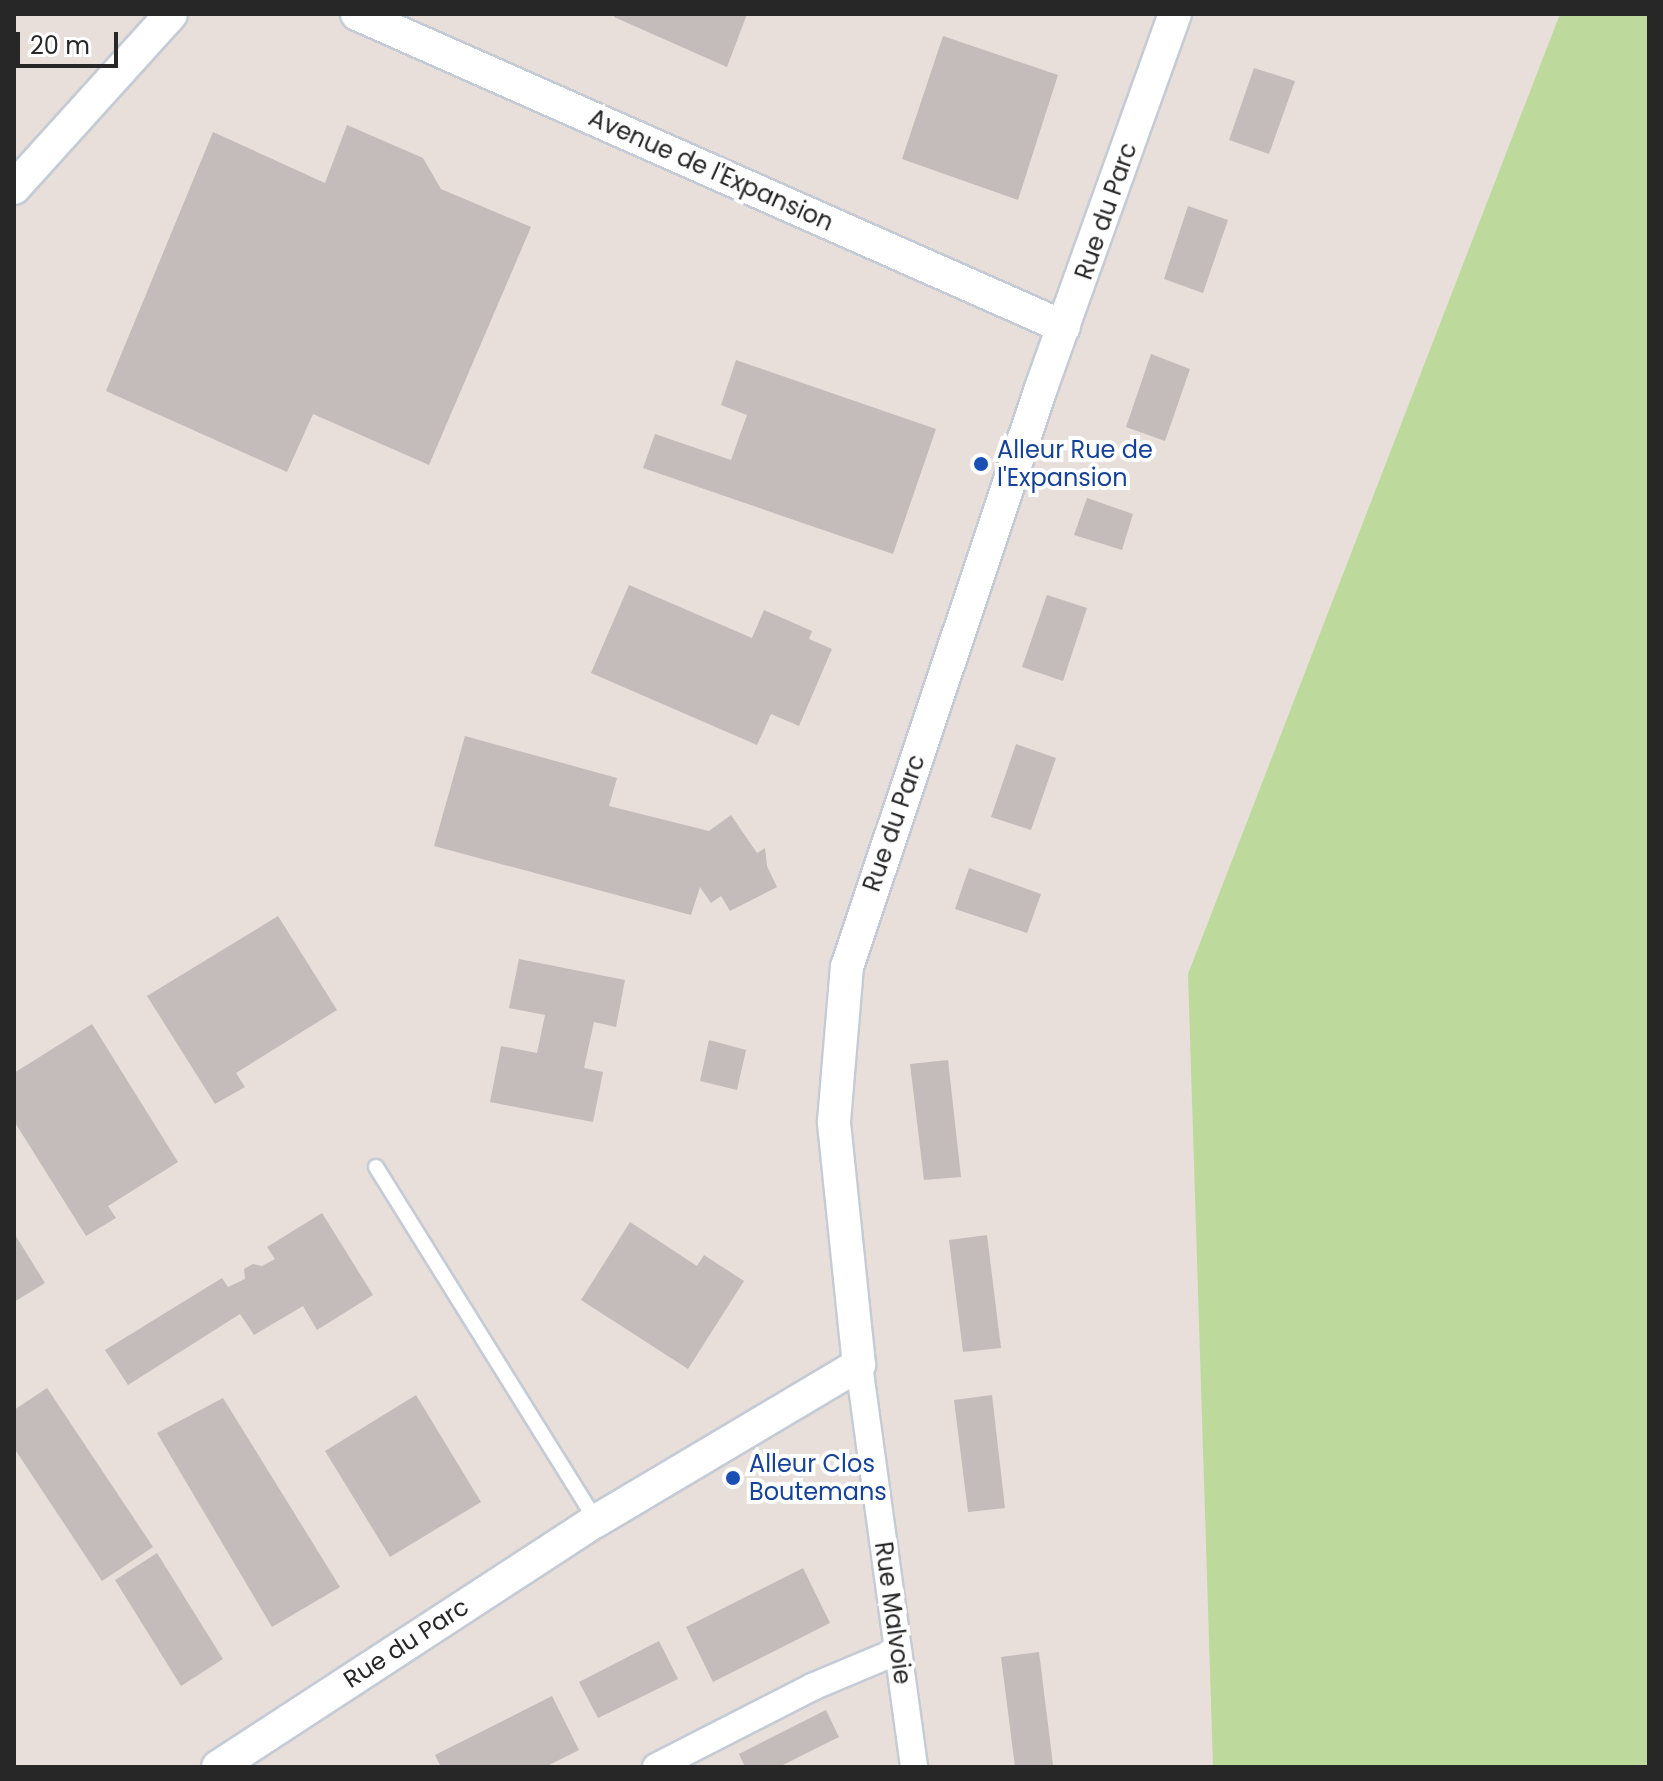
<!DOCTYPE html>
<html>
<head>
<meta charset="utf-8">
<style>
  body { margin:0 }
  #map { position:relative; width:1663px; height:1781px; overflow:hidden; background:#e8dfda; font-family:Poppins,sans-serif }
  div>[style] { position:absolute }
  .green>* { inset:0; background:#bdda9c }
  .building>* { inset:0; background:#c3bcba }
  .roads { filter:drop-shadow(2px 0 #c5cbd4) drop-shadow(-2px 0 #c5cbd4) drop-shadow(0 2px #c5cbd4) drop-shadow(0 -2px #c5cbd4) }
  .service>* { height:14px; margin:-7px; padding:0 7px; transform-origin:7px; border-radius:7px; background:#fff }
  .minor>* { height:26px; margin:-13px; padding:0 13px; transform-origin:13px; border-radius:13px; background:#fff }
  .tertiary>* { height:32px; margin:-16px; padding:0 16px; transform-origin:16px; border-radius:16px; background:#fff }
  .dots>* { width:22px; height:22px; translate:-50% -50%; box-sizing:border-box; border:4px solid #fff; border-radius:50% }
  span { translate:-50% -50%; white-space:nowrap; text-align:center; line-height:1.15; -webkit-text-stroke:8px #fff; paint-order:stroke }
  .street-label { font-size:24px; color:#272727 }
  .transit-label { font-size:24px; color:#164399 }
  .left { translate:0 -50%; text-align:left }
  .frame { position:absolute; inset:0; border:16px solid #272727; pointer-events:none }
  .scale { position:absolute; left:16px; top:32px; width:102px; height:36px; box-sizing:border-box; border:4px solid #272727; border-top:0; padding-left:10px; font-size:24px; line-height:28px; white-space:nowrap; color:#272727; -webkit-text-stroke:6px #fff; paint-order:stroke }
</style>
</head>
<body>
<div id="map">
  <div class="green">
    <i style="clip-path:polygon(1560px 14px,1649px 14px,1649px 1767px,1213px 1767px,1188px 974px)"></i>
  </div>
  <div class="building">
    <i style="clip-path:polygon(616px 14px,747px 14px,727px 67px,614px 17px)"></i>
    <i style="clip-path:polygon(943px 36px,1058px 75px,1018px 200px,902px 159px)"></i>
    <i style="clip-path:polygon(1254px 68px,1295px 81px,1269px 154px,1229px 140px)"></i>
    <i style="clip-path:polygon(347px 125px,423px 158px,441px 189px,531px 227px,429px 465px,313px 414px,287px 472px,106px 391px,213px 132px,325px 183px)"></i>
    <i style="clip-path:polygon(1188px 206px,1228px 220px,1203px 293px,1164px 279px)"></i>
    <i style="clip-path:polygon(1151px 354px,1190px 369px,1165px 441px,1126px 427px)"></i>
    <i style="clip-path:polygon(736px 360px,936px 429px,893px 554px,643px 468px,655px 434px,731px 460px,747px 415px,721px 405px)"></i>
    <i style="clip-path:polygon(1087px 498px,1133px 514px,1122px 550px,1074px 535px)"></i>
    <i style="clip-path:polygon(629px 585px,752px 638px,764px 610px,812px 631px,809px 639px,832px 649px,799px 726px,771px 714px,757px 745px,591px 673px)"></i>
    <i style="clip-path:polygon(1047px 595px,1087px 608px,1063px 681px,1022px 667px)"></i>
    <i style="clip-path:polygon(465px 736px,617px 778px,609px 806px,709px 831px,731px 815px,757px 853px,765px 848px,767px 866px,777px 887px,730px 911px,721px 896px,711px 903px,700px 887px,691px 915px,434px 846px)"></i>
    <i style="clip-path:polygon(1016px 744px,1056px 758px,1031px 830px,991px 817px)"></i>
    <i style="clip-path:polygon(969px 868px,1041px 894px,1027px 933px,955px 909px)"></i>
    <i style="clip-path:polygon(278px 916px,337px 1010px,236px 1073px,245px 1087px,215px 1104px,147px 996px)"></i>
    <i style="clip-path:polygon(519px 959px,625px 980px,616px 1027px,594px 1022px,584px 1068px,603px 1072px,593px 1122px,490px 1102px,501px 1046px,537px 1053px,545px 1015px,509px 1008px)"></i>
    <i style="clip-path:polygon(92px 1024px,178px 1162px,108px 1206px,116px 1218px,86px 1236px,14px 1121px,14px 1073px)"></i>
    <i style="clip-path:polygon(709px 1040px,746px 1050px,737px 1090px,700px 1081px)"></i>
    <i style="clip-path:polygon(948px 1060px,961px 1177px,924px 1180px,910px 1064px)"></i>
    <i style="clip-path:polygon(322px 1213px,373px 1295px,317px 1330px,303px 1306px,254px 1335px,240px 1314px,128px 1385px,105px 1350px,222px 1278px,228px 1287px,245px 1279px,244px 1269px,253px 1264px,262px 1266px,275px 1259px,267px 1247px)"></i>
    <i style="clip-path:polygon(630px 1222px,697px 1266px,704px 1255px,744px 1281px,688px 1369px,581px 1300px)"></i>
    <i style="clip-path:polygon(14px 1233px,45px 1283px,14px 1302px)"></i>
    <i style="clip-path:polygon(987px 1235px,1001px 1348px,963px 1352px,949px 1240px)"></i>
    <i style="clip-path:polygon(47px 1388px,153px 1547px,102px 1581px,14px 1448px,14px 1410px)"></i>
    <i style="clip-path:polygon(416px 1395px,481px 1502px,390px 1557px,325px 1451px)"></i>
    <i style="clip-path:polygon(992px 1395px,1005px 1508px,968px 1512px,954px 1400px)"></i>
    <i style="clip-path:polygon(223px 1398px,340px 1587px,272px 1627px,157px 1433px)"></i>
    <i style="clip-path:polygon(157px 1553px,223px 1659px,181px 1686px,115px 1580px)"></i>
    <i style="clip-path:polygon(803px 1568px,830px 1623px,713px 1682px,686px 1627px)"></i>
    <i style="clip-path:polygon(659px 1641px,678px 1679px,598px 1718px,579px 1682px)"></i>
    <i style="clip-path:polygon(1039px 1652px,1053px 1765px,1015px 1767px,1001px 1657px)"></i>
    <i style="clip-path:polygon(552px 1696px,579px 1750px,545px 1767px,441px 1767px,435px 1755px)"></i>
    <i style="clip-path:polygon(826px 1710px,839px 1737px,779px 1767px,745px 1767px,739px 1754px)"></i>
  </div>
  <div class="roads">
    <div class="service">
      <i style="left:376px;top:1167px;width:417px;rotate:58.1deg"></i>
    </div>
    <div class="minor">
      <i style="left:859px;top:1365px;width:406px;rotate:82.2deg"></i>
      <i style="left:656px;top:1767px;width:175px;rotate:-27.1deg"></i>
      <i style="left:812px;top:1687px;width:93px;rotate:-22.7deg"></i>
    </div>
    <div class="tertiary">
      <i style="left:357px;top:14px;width:773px;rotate:23.88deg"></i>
      <i style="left:14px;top:188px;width:234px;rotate:-47.9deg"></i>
      <i style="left:218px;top:1767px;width:451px;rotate:-33.1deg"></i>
      <i style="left:596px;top:1521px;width:306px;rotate:-30.7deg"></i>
      <i style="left:859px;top:1365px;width:245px;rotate:-95.9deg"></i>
      <i style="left:834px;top:1121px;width:155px;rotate:-85.2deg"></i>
      <i style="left:847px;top:967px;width:611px;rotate:-71.48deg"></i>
      <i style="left:1041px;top:388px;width:397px;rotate:-70.3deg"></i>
    </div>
  </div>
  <div class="dots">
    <i style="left:981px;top:464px;background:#1a4fb4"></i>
    <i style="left:733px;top:1478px;background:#1a4fb4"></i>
  </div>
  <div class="street-label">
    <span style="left:711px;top:170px;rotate:24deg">Avenue de l'Expansion</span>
    <span style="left:1106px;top:211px;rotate:-71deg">Rue du Parc</span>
    <span style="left:894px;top:823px;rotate:-71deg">Rue du Parc</span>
    <span style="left:893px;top:1613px;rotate:82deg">Rue Malvoie</span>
    <span style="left:406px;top:1643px;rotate:-33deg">Rue du Parc</span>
  </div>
  <div class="transit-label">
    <span class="left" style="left:997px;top:464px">Alleur Rue de<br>l'Expansion</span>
    <span class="left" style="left:749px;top:1478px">Alleur Clos<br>Boutemans</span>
  </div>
  <div class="frame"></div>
  <div class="scale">20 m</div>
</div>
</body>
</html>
